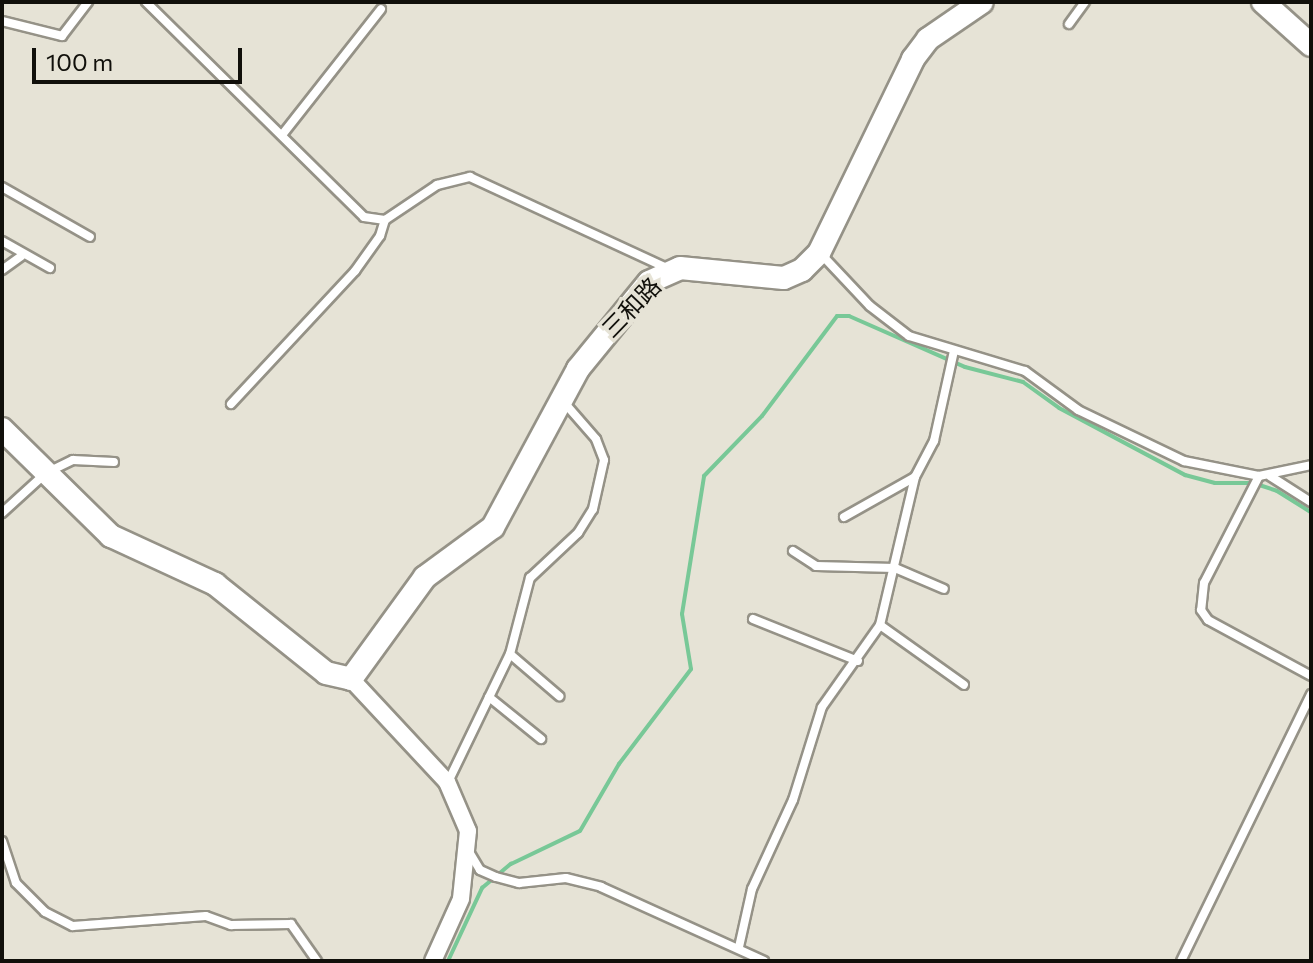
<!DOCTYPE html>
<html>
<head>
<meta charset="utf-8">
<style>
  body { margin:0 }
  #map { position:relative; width:1313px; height:963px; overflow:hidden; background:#e6e3d6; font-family:Commissioner,"Noto Sans TC",sans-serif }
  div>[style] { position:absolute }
  .stream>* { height:4px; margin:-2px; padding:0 2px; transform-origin:2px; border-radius:2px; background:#78c897 }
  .roads { filter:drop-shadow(2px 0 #959287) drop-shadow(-2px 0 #959287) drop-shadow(0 2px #959287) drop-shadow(0 -2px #959287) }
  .lane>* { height:8px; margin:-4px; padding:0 4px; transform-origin:4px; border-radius:4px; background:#fff }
  .street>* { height:16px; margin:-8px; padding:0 8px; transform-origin:8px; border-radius:8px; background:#fff }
  .secondary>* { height:22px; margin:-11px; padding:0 11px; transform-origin:11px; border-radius:11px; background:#fff }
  span { translate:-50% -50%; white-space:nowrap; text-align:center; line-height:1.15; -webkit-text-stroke:7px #e6e3d6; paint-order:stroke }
  .street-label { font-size:24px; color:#11100b }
  .frame { position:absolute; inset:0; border:4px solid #11100b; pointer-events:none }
  .scale { position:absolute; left:32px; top:48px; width:210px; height:36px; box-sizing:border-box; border:4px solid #11100b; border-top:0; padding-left:10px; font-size:24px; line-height:28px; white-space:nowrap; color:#11100b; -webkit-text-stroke:6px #e6e3d6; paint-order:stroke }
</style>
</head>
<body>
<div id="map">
  <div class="stream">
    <i style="left:448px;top:961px;width:81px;rotate:-65deg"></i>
    <i style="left:482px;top:888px;width:38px;rotate:-40deg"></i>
    <i style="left:511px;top:864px;width:76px;rotate:-25.6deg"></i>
    <i style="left:580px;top:831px;width:78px;rotate:-59.8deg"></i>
    <i style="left:619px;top:764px;width:119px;rotate:-52.8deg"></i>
    <i style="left:691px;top:669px;width:56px;rotate:-99.3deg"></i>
    <i style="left:682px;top:614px;width:140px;rotate:-80.9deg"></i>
    <i style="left:704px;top:476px;width:83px;rotate:-46deg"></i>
    <i style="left:762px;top:416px;width:125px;rotate:-53.1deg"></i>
    <i style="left:837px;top:316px;width:12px"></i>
    <i style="left:849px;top:316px;width:127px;rotate:23.7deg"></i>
    <i style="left:965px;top:367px;width:60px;rotate:14.5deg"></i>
    <i style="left:1023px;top:382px;width:44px;rotate:35.8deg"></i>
    <i style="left:1059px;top:408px;width:143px;rotate:28deg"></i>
    <i style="left:1185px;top:475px;width:31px;rotate:15deg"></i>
    <i style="left:1215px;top:483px;width:38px"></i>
    <i style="left:1253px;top:483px;width:25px;rotate:18deg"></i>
    <i style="left:1277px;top:491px;width:40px;rotate:32deg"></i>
  </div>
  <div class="roads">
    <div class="lane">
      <i style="left:146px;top:2px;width:306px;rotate:44.6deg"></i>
      <i style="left:364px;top:217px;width:21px;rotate:8deg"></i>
      <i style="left:385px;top:220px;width:63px;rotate:-33.9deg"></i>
      <i style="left:437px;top:185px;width:34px;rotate:-14deg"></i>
      <i style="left:470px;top:177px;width:219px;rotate:24.8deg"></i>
      <i style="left:2px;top:21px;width:62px;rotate:14deg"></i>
      <i style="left:62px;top:36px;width:43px;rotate:-52.6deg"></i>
      <i style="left:1069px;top:24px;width:27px;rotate:-54deg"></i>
      <i style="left:282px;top:135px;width:160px;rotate:-51.8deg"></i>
      <i style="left:2px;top:187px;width:101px;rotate:29.6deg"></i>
      <i style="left:2px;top:241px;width:55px;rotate:29.4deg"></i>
      <i style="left:821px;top:254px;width:71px;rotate:46.7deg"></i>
      <i style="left:870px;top:306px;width:49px;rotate:37.6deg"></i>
      <i style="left:909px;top:336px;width:121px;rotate:16.8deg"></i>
      <i style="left:1025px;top:371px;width:66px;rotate:36.3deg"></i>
      <i style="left:1078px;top:410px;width:118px;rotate:25.7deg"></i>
      <i style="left:1184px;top:461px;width:76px;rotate:11.3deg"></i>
      <i style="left:1259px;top:476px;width:53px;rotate:-11.9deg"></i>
      <i style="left:2px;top:270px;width:24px;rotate:-36deg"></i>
      <i style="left:231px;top:404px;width:182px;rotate:-47deg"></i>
      <i style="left:355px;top:271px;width:43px;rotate:-54.5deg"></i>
      <i style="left:380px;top:236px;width:17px;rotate:-73deg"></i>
      <i style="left:1259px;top:476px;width:120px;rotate:117.2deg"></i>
      <i style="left:1204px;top:583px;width:27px;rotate:96deg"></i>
      <i style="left:1201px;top:610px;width:12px;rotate:55deg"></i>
      <i style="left:1208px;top:620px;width:117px;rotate:28.5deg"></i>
      <i style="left:1270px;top:476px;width:49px;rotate:32.4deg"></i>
      <i style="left:2px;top:513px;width:59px;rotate:-42.3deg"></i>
      <i style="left:46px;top:473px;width:30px;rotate:-26deg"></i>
      <i style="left:73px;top:460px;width:41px;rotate:2.8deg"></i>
      <i style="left:844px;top:517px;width:81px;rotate:-29.4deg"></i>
      <i style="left:793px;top:551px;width:27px;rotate:33deg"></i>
      <i style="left:816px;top:566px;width:79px;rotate:1.5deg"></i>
      <i style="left:895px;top:568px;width:53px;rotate:23.2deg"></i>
      <i style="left:753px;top:619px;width:113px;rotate:21.8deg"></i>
      <i style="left:880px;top:625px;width:103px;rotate:35.5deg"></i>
      <i style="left:510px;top:654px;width:65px;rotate:40.6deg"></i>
      <i style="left:489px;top:697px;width:67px;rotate:38.9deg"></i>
      <i style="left:448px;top:782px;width:142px;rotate:-64.2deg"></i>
      <i style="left:510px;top:654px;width:79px;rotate:-75.3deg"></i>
      <i style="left:530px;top:578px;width:66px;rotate:-43.2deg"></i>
      <i style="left:578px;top:533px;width:28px;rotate:-58deg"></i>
      <i style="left:593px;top:509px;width:50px;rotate:-77.3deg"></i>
      <i style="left:604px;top:460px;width:22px;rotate:-111deg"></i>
      <i style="left:596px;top:439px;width:50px;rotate:-131deg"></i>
      <i style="left:2px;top:841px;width:44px;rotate:71.6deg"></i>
      <i style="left:16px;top:883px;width:41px;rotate:45deg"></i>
      <i style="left:45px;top:912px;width:31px;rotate:27deg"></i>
      <i style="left:73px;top:926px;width:133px;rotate:-4.3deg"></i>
      <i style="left:206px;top:916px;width:27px;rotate:20deg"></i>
      <i style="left:231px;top:925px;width:60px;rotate:-1deg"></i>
      <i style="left:291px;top:924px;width:45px;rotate:54.9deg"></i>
      <i style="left:468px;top:850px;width:23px;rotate:59deg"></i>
      <i style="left:480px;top:870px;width:17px;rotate:24deg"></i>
      <i style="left:496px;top:877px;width:24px;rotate:15deg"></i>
      <i style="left:519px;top:883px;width:47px;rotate:-6.1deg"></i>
      <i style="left:566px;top:878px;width:36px;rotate:14deg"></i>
      <i style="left:601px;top:887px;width:179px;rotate:24.4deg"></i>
      <i style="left:739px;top:947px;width:59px;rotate:-77.4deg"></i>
      <i style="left:752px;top:889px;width:98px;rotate:-65.3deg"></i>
      <i style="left:793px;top:800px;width:97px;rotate:-72.7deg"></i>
      <i style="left:822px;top:707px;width:100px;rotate:-54.7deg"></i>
      <i style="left:880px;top:625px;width:152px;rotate:-76.7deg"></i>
      <i style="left:915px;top:477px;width:41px;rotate:-62.2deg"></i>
      <i style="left:934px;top:441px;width:92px;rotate:-77.5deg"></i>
      <i style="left:1181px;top:961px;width:297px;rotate:-64deg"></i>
    </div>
    <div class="street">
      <i style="left:351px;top:679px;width:141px;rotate:47deg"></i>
      <i style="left:447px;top:782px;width:53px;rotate:66.8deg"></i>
      <i style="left:468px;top:831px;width:68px;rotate:95.9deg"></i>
      <i style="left:461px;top:899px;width:68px;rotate:114.3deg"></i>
    </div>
    <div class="secondary">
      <i style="left:1263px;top:2px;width:64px;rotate:41.9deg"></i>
      <i style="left:2px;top:429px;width:153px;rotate:44.5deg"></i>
      <i style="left:111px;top:536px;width:115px;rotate:24.8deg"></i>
      <i style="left:215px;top:584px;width:142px;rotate:38.7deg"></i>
      <i style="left:326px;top:673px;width:26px;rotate:13deg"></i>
      <i style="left:351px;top:679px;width:126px;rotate:-54deg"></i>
      <i style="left:425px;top:577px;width:84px;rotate:-36.3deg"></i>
      <i style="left:493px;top:527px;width:179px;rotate:-61.7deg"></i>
      <i style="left:578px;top:369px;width:112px;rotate:-50.8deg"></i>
      <i style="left:649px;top:282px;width:34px;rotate:-24deg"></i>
      <i style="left:680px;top:268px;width:104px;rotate:5.5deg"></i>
      <i style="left:784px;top:278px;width:20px;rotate:-24deg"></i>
      <i style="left:802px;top:270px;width:24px;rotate:-45deg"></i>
      <i style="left:819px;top:253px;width:216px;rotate:-64.1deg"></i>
      <i style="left:913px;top:59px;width:25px;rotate:-53deg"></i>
      <i style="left:928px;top:39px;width:65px;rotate:-34.4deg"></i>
    </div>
  </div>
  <div class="street-label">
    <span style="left:631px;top:307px;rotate:-46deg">三和路</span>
  </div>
  <div class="frame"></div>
  <div class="scale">100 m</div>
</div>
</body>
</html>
